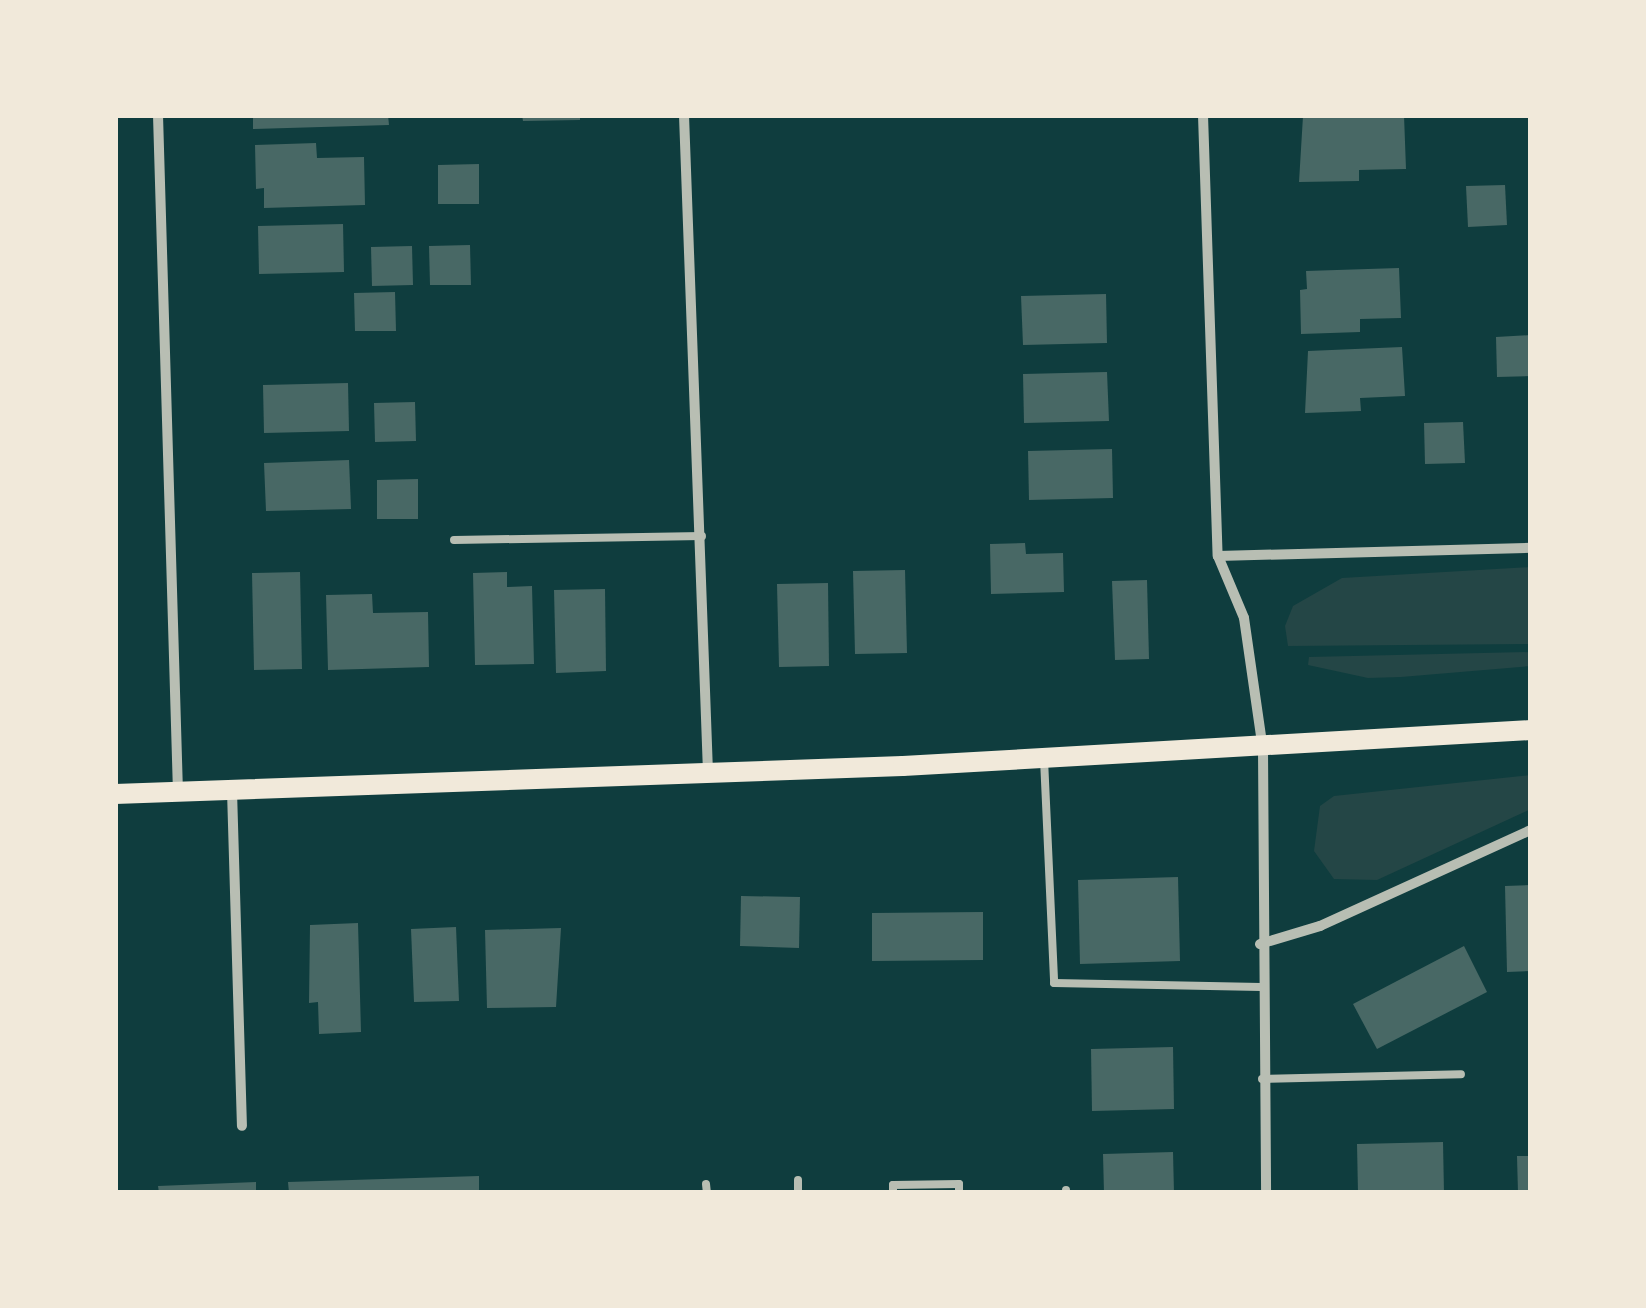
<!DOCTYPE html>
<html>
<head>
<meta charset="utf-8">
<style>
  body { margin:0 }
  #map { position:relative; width:1646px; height:1308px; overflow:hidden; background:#0f3d3e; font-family:Georgia,serif }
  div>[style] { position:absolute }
  .green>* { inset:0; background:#244646 }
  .building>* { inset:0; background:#486865 }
  .service>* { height:8px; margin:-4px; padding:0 4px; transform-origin:4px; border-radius:4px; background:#b8beb3 }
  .minor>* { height:10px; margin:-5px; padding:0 5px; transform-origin:5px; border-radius:5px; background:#b8beb3 }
  .secondary>* { height:20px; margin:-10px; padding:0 10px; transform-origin:10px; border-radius:10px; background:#f1e9da }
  span { translate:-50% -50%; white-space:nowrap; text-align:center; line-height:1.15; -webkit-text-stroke:10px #f1e9da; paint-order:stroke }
  .frame { position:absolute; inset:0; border:118px solid #f1e9da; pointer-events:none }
</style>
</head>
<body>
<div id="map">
  <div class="green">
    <i style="clip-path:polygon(1531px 567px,1531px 644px,1288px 646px,1285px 626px,1293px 606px,1342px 578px)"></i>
    <i style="clip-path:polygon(1531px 652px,1531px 666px,1401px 677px,1368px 678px,1308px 665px,1309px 657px)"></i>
    <i style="clip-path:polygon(1531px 775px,1531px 809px,1377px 880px,1334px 879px,1314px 851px,1320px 806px,1334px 796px)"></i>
  </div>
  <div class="building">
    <i style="clip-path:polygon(253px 115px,388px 115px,389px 125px,253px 129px)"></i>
    <i style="clip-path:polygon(522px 115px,580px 115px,580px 120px,523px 121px)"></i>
    <i style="clip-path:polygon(1404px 115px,1406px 169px,1359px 170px,1359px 181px,1299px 182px,1303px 116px)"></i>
    <i style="clip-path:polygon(316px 143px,317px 158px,364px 157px,365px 205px,264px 208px,264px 188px,256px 189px,255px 145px)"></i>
    <i style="clip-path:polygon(479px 164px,479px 204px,438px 204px,438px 165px)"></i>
    <i style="clip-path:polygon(1505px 185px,1507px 225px,1468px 227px,1466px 186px)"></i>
    <i style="clip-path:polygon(343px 224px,344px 272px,259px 274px,258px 226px)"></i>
    <i style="clip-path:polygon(470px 245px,471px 285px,430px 285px,429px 246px)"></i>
    <i style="clip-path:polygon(412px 246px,413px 285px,372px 286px,371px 247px)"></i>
    <i style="clip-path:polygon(1399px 268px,1401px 318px,1360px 319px,1360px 332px,1301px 334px,1300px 290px,1307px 289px,1306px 271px)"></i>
    <i style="clip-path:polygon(395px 292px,396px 331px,355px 331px,354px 293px)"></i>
    <i style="clip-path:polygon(1106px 294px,1107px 343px,1023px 345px,1021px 296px)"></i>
    <i style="clip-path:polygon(1531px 335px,1531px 376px,1497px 377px,1496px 337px)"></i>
    <i style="clip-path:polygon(1402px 347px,1405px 396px,1360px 398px,1361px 411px,1305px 413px,1308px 351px)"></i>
    <i style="clip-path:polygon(1107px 372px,1109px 421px,1024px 423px,1023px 374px)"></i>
    <i style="clip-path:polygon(348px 383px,349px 431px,264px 433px,263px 385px)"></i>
    <i style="clip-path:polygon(415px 402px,416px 441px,375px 442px,374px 403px)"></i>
    <i style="clip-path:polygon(1463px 422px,1465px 463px,1425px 464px,1424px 423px)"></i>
    <i style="clip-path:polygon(1112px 449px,1113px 498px,1029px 500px,1028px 451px)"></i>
    <i style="clip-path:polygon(349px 460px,351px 509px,266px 511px,264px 463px)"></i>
    <i style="clip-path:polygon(418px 479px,418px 519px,377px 519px,377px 480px)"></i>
    <i style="clip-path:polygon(1025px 543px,1026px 554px,1063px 553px,1064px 592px,991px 594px,990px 544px)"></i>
    <i style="clip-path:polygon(905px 570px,907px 653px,855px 654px,853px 571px)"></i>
    <i style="clip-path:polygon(300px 572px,302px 669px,254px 670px,252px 573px)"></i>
    <i style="clip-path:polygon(507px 572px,507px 587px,532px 586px,534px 664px,475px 665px,473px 573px)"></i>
    <i style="clip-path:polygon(1147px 580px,1149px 659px,1115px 660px,1112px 581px)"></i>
    <i style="clip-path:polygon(828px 583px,829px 666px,779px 667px,777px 584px)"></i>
    <i style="clip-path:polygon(605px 589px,606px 671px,556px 673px,554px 590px)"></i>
    <i style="clip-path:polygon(372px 594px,373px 613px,428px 612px,429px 667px,328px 670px,326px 595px)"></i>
    <i style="clip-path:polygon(1178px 877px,1180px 961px,1080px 964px,1078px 880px)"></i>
    <i style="clip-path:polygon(1531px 885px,1531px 971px,1507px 972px,1505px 886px)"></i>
    <i style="clip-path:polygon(741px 896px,800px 897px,799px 948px,740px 946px)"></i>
    <i style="clip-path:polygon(983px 912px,983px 960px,872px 961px,872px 913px)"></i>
    <i style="clip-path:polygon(358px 923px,361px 1032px,319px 1034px,318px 1002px,309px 1003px,310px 925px)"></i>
    <i style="clip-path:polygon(456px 927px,459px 1001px,414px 1002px,411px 929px)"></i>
    <i style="clip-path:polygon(561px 928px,556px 1007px,487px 1008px,485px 930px)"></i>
    <i style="clip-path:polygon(1464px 946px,1487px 992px,1377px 1049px,1353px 1004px)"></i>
    <i style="clip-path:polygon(1173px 1047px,1174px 1109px,1092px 1111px,1091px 1049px)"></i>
    <i style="clip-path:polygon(1443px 1142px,1444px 1193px,1358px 1193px,1357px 1144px)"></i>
    <i style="clip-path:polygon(1173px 1152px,1174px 1193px,1104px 1193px,1103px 1154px)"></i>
    <i style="clip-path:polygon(1517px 1156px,1531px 1156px,1531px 1193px,1518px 1193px)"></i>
    <i style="clip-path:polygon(479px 1176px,479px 1193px,289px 1193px,288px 1182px)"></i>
    <i style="clip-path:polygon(256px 1182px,256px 1193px,159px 1193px,158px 1186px)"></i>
  </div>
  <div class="service">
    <i style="left:454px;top:540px;width:248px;rotate:-0.9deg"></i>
    <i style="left:1044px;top:759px;width:224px;rotate:87.4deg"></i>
    <i style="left:1054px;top:983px;width:207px;rotate:1.1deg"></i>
    <i style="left:1262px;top:1079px;width:199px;rotate:-1.4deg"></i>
    <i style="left:798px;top:1180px;width:13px;rotate:90deg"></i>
    <i style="left:706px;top:1184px;width:9px;rotate:84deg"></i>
    <i style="left:1066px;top:1190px;width:3px;rotate:90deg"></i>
    <i style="left:893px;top:1193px;width:8px;rotate:-90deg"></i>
    <i style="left:893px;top:1185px;width:66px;rotate:-0.9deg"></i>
    <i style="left:959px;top:1184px;width:9px;rotate:90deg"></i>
  </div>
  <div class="minor">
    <i style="left:158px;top:115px;width:676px;rotate:88.31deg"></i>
    <i style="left:684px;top:115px;width:658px;rotate:87.91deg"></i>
    <i style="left:1203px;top:115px;width:441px;rotate:88.1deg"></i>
    <i style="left:1218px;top:556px;width:67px;rotate:67.2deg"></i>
    <i style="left:1244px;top:618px;width:133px;rotate:81.8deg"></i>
    <i style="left:1263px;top:750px;width:443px;rotate:89.6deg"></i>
    <i style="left:1218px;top:556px;width:313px;rotate:-1.5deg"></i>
    <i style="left:232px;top:791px;width:335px;rotate:88.3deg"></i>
    <i style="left:1260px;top:944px;width:63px;rotate:-16.7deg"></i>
    <i style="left:1320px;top:926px;width:232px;rotate:-24.5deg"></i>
  </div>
  <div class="secondary">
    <i style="left:115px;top:794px;width:788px;rotate:-2.04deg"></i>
    <i style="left:903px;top:766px;width:629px;rotate:-3.28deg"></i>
  </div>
  <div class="frame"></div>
</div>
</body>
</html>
